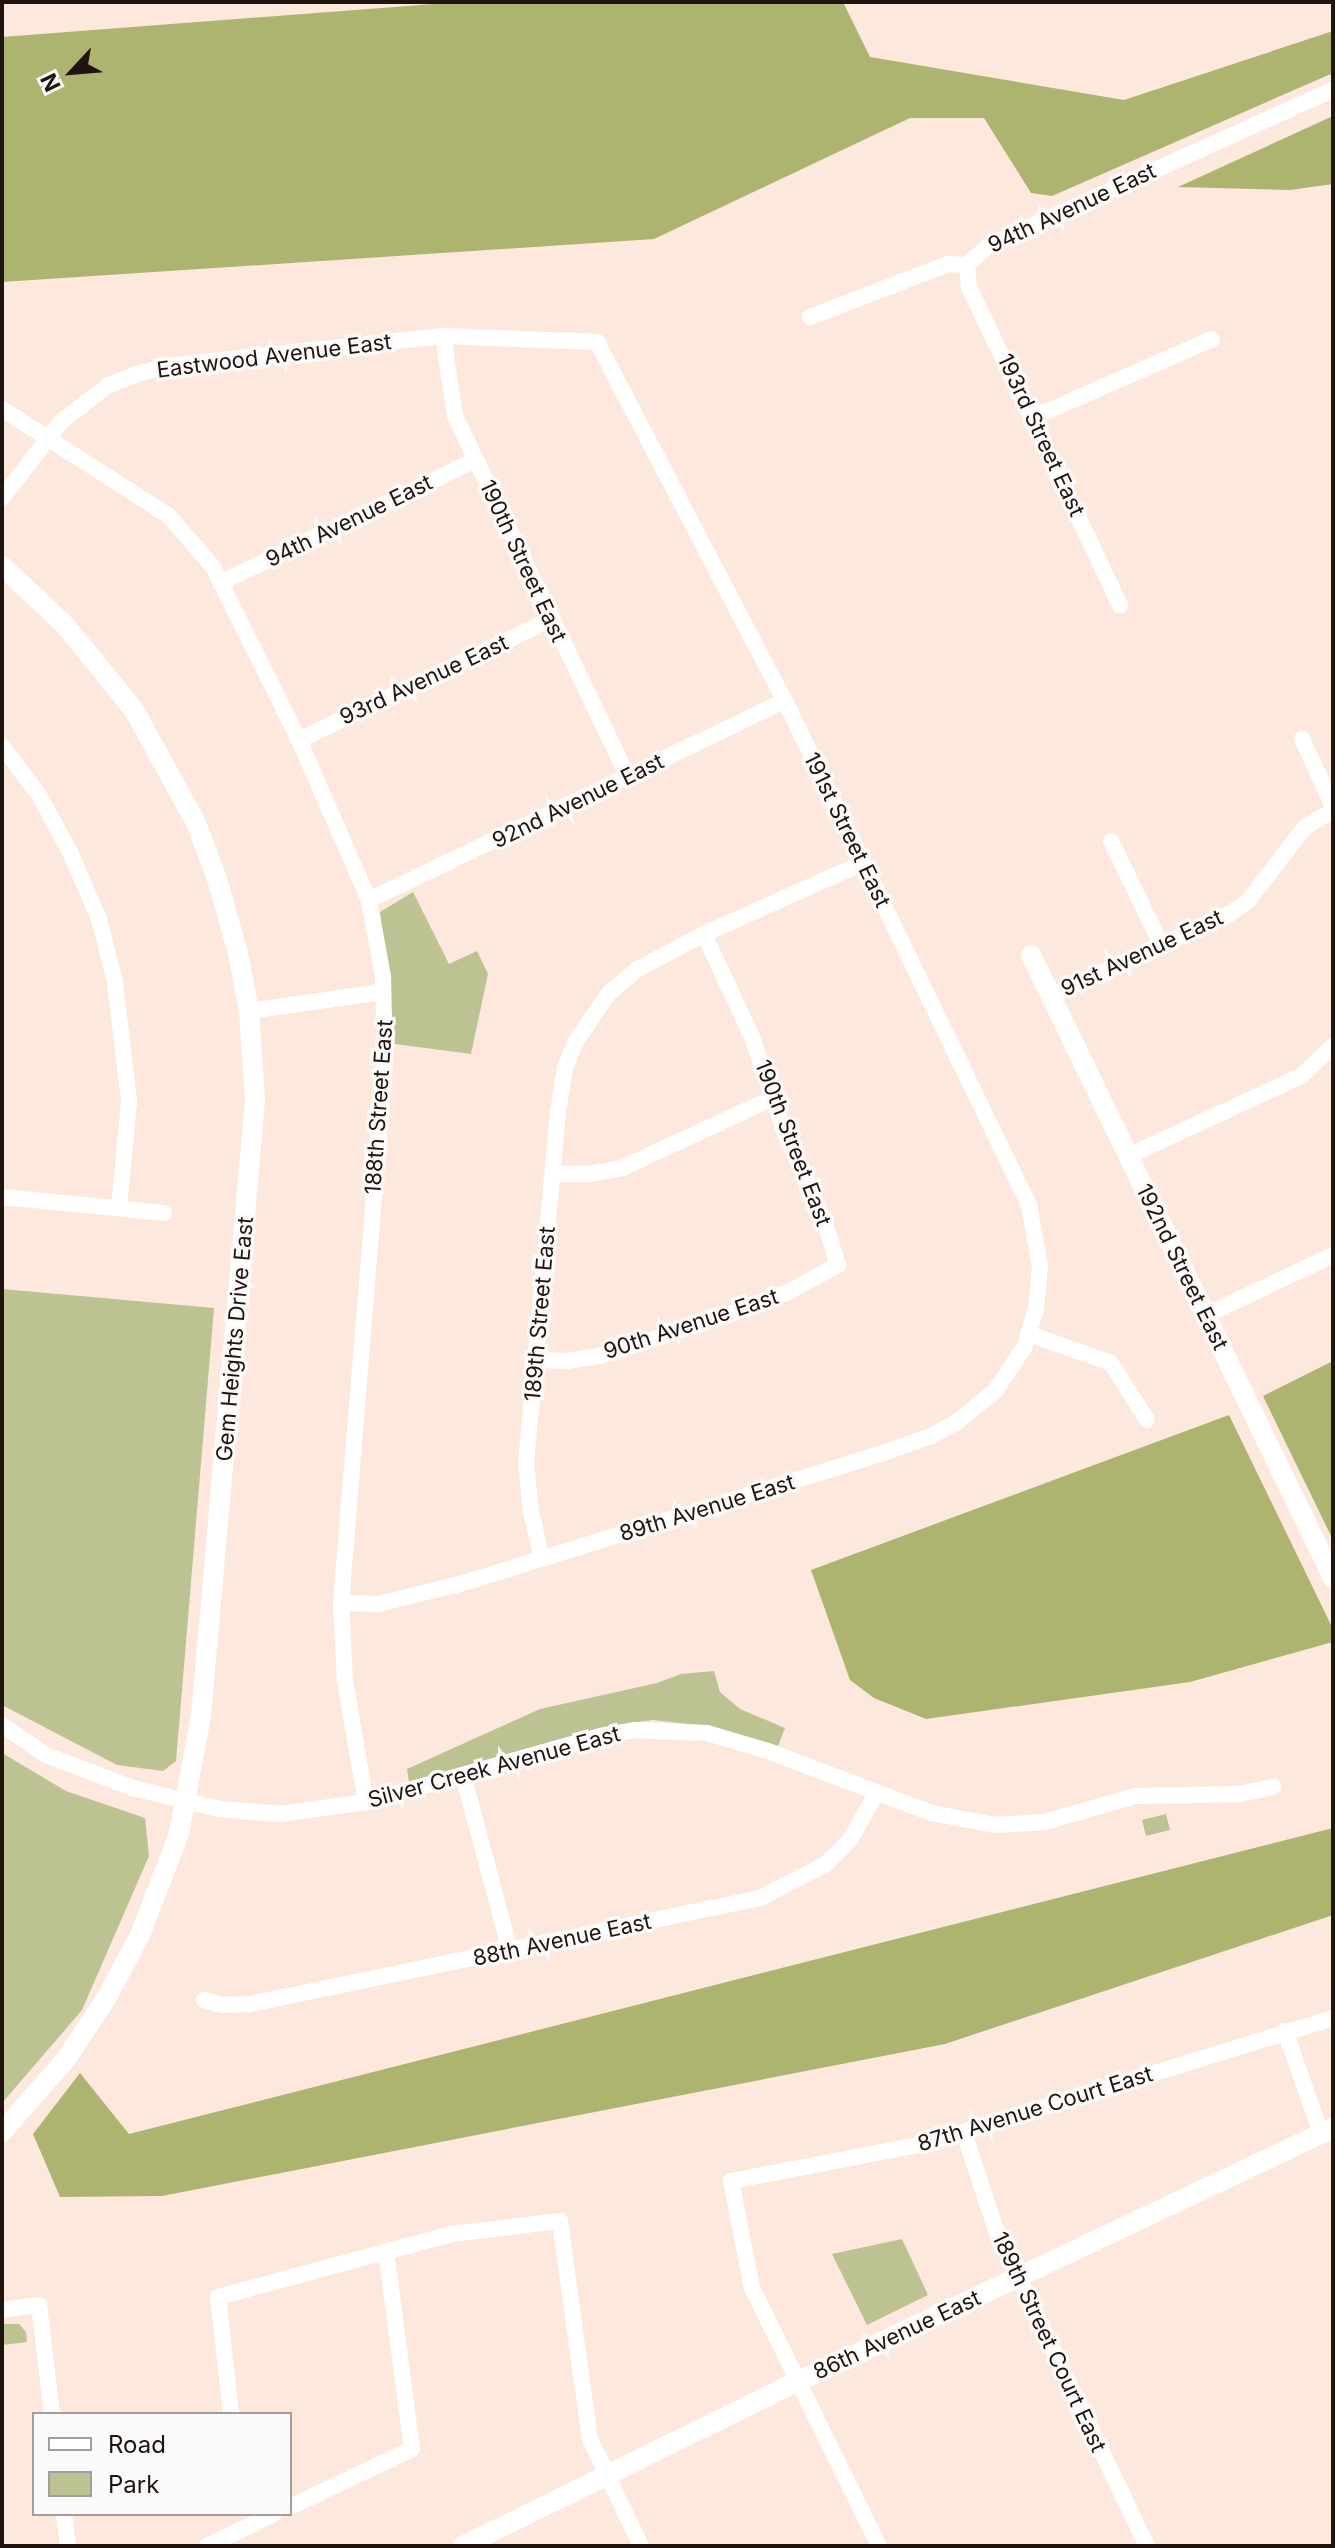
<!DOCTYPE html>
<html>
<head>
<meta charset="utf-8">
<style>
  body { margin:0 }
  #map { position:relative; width:1335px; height:2548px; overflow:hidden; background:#fde8dd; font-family:Inter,sans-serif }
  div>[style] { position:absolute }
  .green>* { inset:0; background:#bcc292 }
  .forest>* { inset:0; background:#adb46f }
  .minor>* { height:16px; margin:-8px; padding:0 8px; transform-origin:8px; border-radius:8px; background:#fff }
  .tertiary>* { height:20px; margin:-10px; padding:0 10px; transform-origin:10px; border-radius:10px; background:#fff }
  span { translate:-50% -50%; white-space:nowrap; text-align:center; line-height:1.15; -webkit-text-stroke:7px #fafafa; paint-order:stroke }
  .street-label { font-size:22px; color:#20140e }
  .frame { position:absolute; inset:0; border:4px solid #20140e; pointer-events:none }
  .legend { position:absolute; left:32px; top:2412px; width:260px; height:104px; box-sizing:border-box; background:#fafafa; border:2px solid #a39e9c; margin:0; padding:10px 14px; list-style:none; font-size:24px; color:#20140e }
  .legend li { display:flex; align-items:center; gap:16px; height:40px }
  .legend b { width:40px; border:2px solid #a39e9c }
  .north { position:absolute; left:32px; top:32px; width:80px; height:80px; -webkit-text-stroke:6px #fafafa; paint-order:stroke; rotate:244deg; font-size:22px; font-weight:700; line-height:32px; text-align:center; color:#20140e }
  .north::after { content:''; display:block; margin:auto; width:28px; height:36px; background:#20140e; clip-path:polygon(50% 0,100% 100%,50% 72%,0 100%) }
</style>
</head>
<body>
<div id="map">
  <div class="green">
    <i style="clip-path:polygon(413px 892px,449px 964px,477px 951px,488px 974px,471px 1054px,395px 1044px,380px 912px)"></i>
    <i style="clip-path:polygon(2px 1289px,214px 1308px,176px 1761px,163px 1771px,117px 1765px,2px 1705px)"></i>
    <i style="clip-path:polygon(714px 1671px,720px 1692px,740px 1709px,785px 1728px,778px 1746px,697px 1725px,653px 1720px,603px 1727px,409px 1782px,407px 1769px,540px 1709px,657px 1683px,681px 1674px)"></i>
    <i style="clip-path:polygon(2px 1753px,66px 1791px,145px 1818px,149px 1856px,82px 2010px,2px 2103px)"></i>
    <i style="clip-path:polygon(1166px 1814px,1170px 1830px,1146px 1836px,1142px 1820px)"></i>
    <i style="clip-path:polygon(902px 2239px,928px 2295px,867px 2325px,832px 2254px)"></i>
    <i style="clip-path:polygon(2px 2324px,19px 2324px,26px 2332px,27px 2342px,2px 2345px)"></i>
  </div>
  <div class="forest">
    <i style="clip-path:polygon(460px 2px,843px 2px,870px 57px,1124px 100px,1333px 31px,1333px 73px,1052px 196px,1031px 193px,984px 118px,910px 118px,654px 239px,2px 282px,2px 37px)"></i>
    <i style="clip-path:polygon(1333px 116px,1333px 184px,1290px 190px,1178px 187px)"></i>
    <i style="clip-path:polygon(1333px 1361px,1333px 1540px,1263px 1396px)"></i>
    <i style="clip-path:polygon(1229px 1415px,1333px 1629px,1333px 1642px,1190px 1682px,926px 1719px,874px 1698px,850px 1680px,811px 1570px)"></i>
    <i style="clip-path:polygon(1333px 1828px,1333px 1915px,945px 2044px,162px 2196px,60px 2197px,33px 2134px,80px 2073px,129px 2134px)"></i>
  </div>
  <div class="minor">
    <i style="left:967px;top:265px;width:30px;rotate:-42deg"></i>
    <i style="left:989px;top:245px;width:377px;rotate:-24.3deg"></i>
    <i style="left:967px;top:265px;width:22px;rotate:85deg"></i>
    <i style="left:969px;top:287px;width:352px;rotate:64.6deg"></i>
    <i style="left:810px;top:317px;width:148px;rotate:-21deg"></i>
    <i style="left:948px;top:264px;width:19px;rotate:3deg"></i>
    <i style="left:443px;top:336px;width:81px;rotate:81.5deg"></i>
    <i style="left:455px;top:416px;width:400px;rotate:64.4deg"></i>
    <i style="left:2px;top:409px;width:198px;rotate:32.6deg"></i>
    <i style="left:169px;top:516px;width:67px;rotate:49.2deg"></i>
    <i style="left:213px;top:567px;width:193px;rotate:63.6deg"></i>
    <i style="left:299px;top:740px;width:175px;rotate:66.4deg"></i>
    <i style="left:369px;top:900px;width:77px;rotate:79.6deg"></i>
    <i style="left:383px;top:976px;width:85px;rotate:88.7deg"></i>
    <i style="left:385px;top:1061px;width:544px;rotate:94.64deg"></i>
    <i style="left:341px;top:1603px;width:78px;rotate:87.1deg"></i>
    <i style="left:345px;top:1681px;width:123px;rotate:80.2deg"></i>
    <i style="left:1032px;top:414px;width:16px;rotate:-11deg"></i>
    <i style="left:1048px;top:411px;width:179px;rotate:-23.7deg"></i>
    <i style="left:2px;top:498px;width:96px;rotate:-52.2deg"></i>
    <i style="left:61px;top:422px;width:58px;rotate:-38deg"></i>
    <i style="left:107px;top:386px;width:31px;rotate:-22deg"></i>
    <i style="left:136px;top:374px;width:40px;rotate:-13deg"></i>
    <i style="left:175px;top:365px;width:270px;rotate:-6.2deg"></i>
    <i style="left:443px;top:336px;width:154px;rotate:2.2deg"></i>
    <i style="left:597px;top:342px;width:405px;rotate:62.4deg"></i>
    <i style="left:785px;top:701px;width:560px;rotate:64.17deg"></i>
    <i style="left:1029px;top:1205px;width:62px;rotate:79.8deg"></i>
    <i style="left:1040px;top:1266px;width:43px;rotate:95.3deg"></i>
    <i style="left:1036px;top:1309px;width:39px;rotate:107deg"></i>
    <i style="left:1025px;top:1346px;width:53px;rotate:123.4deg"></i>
    <i style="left:996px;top:1390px;width:50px;rotate:140.6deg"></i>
    <i style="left:957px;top:1422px;width:30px;rotate:152deg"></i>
    <i style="left:931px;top:1436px;width:54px;rotate:160.6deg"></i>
    <i style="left:880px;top:1454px;width:441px;rotate:162.8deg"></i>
    <i style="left:459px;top:1584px;width:82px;rotate:166deg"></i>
    <i style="left:379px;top:1604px;width:38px;rotate:-178deg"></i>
    <i style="left:222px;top:582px;width:281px;rotate:-25.7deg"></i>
    <i style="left:1302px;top:739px;width:74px;rotate:65.2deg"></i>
    <i style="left:299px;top:740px;width:278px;rotate:-25.6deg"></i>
    <i style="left:2px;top:746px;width:61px;rotate:52.9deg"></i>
    <i style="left:39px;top:795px;width:65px;rotate:61.5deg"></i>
    <i style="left:70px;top:852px;width:73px;rotate:66.6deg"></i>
    <i style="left:99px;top:919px;width:65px;rotate:75.7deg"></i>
    <i style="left:115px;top:982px;width:121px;rotate:83.3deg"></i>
    <i style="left:129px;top:1102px;width:105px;rotate:95.4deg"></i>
    <i style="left:1111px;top:841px;width:117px;rotate:64.1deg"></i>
    <i style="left:369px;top:900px;width:461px;rotate:-25.6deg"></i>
    <i style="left:1051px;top:996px;width:196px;rotate:-24.7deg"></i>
    <i style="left:1229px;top:914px;width:23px;rotate:-34deg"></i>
    <i style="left:1248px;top:901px;width:93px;rotate:-52.4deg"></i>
    <i style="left:1305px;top:827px;width:32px;rotate:-30deg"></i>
    <i style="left:249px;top:1011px;width:135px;rotate:-8.1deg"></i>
    <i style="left:1128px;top:1156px;width:191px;rotate:-24.8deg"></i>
    <i style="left:1301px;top:1076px;width:44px;rotate:-43.2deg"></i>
    <i style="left:553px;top:1174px;width:36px"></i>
    <i style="left:589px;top:1174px;width:34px;rotate:-10deg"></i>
    <i style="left:622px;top:1168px;width:166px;rotate:-24.9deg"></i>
    <i style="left:2px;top:1197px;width:163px;rotate:5.6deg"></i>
    <i style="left:1206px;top:1315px;width:140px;rotate:-25.3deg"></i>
    <i style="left:1029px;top:1334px;width:87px;rotate:19.5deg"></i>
    <i style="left:1111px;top:1363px;width:67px;rotate:57.7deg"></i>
    <i style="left:536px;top:1360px;width:31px;rotate:2deg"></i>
    <i style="left:567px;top:1361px;width:36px;rotate:-9deg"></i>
    <i style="left:603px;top:1355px;width:125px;rotate:-17.7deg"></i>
    <i style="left:722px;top:1317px;width:71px;rotate:-20.7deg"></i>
    <i style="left:788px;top:1292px;width:57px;rotate:-28.4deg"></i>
    <i style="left:838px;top:1265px;width:44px;rotate:-107.2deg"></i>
    <i style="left:825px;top:1223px;width:101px;rotate:-114deg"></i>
    <i style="left:784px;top:1131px;width:99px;rotate:-108.8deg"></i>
    <i style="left:752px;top:1037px;width:114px;rotate:-115deg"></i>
    <i style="left:542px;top:1559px;width:48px;rotate:-103.2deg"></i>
    <i style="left:531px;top:1512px;width:49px;rotate:-95.8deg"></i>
    <i style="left:526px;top:1463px;width:352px;rotate:-84.8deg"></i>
    <i style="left:558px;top:1112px;width:45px;rotate:-81deg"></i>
    <i style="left:565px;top:1068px;width:29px;rotate:-68deg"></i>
    <i style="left:576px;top:1041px;width:58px;rotate:-55.5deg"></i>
    <i style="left:609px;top:993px;width:38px;rotate:-40deg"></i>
    <i style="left:638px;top:969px;width:75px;rotate:-27.9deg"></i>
    <i style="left:704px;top:934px;width:174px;rotate:-24.1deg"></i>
    <i style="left:2px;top:1725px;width:53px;rotate:34.3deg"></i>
    <i style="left:46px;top:1755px;width:93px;rotate:20.8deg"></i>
    <i style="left:133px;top:1788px;width:89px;rotate:13.6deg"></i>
    <i style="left:220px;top:1809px;width:60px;rotate:4.8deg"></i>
    <i style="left:280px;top:1814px;width:87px;rotate:-7.9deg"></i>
    <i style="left:366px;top:1802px;width:244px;rotate:-15.7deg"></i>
    <i style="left:601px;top:1736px;width:34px;rotate:-10deg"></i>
    <i style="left:634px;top:1730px;width:73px;rotate:2.4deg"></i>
    <i style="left:707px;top:1733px;width:64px;rotate:16.4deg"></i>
    <i style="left:768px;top:1751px;width:174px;rotate:20.8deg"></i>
    <i style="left:931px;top:1813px;width:66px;rotate:10.5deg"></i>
    <i style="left:996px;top:1825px;width:49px;rotate:-3.5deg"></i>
    <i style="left:1045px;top:1822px;width:94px;rotate:-16.1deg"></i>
    <i style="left:1135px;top:1796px;width:104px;rotate:-1.1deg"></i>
    <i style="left:1239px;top:1794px;width:35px;rotate:-12deg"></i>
    <i style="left:463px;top:1775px;width:182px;rotate:75deg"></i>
    <i style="left:204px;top:2000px;width:19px;rotate:16deg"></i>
    <i style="left:222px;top:2005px;width:28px;rotate:-2deg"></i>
    <i style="left:250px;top:2004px;width:521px;rotate:-11.74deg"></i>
    <i style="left:760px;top:1898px;width:74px;rotate:-27.3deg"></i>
    <i style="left:826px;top:1864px;width:34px;rotate:-45deg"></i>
    <i style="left:850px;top:1840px;width:55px;rotate:-60.6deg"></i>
    <i style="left:1285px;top:2031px;width:108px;rotate:70.6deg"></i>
    <i style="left:964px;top:2133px;width:105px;rotate:71.7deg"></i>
    <i style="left:997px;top:2233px;width:347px;rotate:64.4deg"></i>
    <i style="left:2px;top:2310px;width:37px;rotate:-8deg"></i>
    <i style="left:39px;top:2305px;width:110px;rotate:83.2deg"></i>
    <i style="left:231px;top:2414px;width:118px;rotate:-96.3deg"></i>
    <i style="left:218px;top:2297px;width:242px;rotate:-15.1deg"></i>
    <i style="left:452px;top:2234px;width:109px;rotate:-6.9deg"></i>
    <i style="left:560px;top:2221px;width:220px;rotate:82.2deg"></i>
    <i style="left:590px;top:2439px;width:119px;rotate:64.5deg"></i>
    <i style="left:290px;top:2507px;width:135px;rotate:-25.4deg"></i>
    <i style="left:412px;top:2449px;width:199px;rotate:-97.5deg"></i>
    <i style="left:64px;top:2514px;width:32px;rotate:83deg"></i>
    <i style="left:207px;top:2546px;width:74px;rotate:-25.5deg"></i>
    <i style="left:879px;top:2546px;width:288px;rotate:-116.2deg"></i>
    <i style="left:752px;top:2288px;width:109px;rotate:-101.1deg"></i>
    <i style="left:731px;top:2181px;width:197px;rotate:-10.9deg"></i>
    <i style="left:924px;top:2144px;width:428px;rotate:-17.1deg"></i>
  </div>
  <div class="tertiary">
    <i style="left:2px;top:566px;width:85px;rotate:43.1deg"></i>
    <i style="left:64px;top:624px;width:111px;rotate:50.9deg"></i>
    <i style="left:134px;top:710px;width:129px;rotate:61.2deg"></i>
    <i style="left:196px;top:823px;width:60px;rotate:69.4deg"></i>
    <i style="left:217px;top:879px;width:77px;rotate:74.2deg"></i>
    <i style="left:238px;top:953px;width:59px;rotate:79.3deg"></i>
    <i style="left:249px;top:1011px;width:89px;rotate:86.1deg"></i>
    <i style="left:255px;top:1100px;width:618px;rotate:95.01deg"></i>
    <i style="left:201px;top:1716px;width:120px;rotate:100.6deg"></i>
    <i style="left:179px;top:1834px;width:108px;rotate:111.1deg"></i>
    <i style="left:140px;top:1935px;width:70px;rotate:118deg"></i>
    <i style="left:107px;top:1997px;width:73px;rotate:123.3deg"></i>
    <i style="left:67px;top:2058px;width:98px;rotate:131.3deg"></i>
    <i style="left:1031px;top:955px;width:692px;rotate:64.14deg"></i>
    <i style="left:463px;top:2546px;width:374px;rotate:-26.2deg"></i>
    <i style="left:799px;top:2381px;width:591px;rotate:-25.35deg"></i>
  </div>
  <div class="street-label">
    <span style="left:1072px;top:208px;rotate:-25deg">94th Avenue East</span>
    <span style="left:274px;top:356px;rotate:-7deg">Eastwood Avenue East</span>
    <span style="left:1041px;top:435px;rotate:65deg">193rd Street East</span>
    <span style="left:349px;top:521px;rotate:-26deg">94th Avenue East</span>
    <span style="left:523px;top:561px;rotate:65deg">190th Street East</span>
    <span style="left:424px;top:680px;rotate:-25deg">93rd Avenue East</span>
    <span style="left:578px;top:801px;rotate:-26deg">92nd Avenue East</span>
    <span style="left:847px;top:830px;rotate:64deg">191st Street East</span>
    <span style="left:1142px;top:953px;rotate:-25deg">91st Avenue East</span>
    <span style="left:379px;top:1107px;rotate:-86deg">188th Street East</span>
    <span style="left:793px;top:1143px;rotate:69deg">190th Street East</span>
    <span style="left:1182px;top:1267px;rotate:64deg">192nd Street East</span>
    <span style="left:540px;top:1314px;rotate:-85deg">189th Street East</span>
    <span style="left:691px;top:1324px;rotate:-18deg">90th Avenue East</span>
    <span style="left:235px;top:1339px;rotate:-85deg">Gem Heights Drive East</span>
    <span style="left:707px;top:1508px;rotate:-17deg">89th Avenue East</span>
    <span style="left:494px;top:1767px;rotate:-15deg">Silver Creek Avenue East</span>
    <span style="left:562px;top:1940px;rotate:-12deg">88th Avenue East</span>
    <span style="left:1035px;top:2109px;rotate:-17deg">87th Avenue Court East</span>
    <span style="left:897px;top:2335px;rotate:-25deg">86th Avenue East</span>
    <span style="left:1049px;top:2342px;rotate:65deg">189th Street Court East</span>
  </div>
  <div class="frame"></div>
  <ul class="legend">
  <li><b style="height:10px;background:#fff"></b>Road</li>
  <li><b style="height:22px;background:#bcc292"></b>Park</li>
  </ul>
  <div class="north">N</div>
</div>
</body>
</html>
